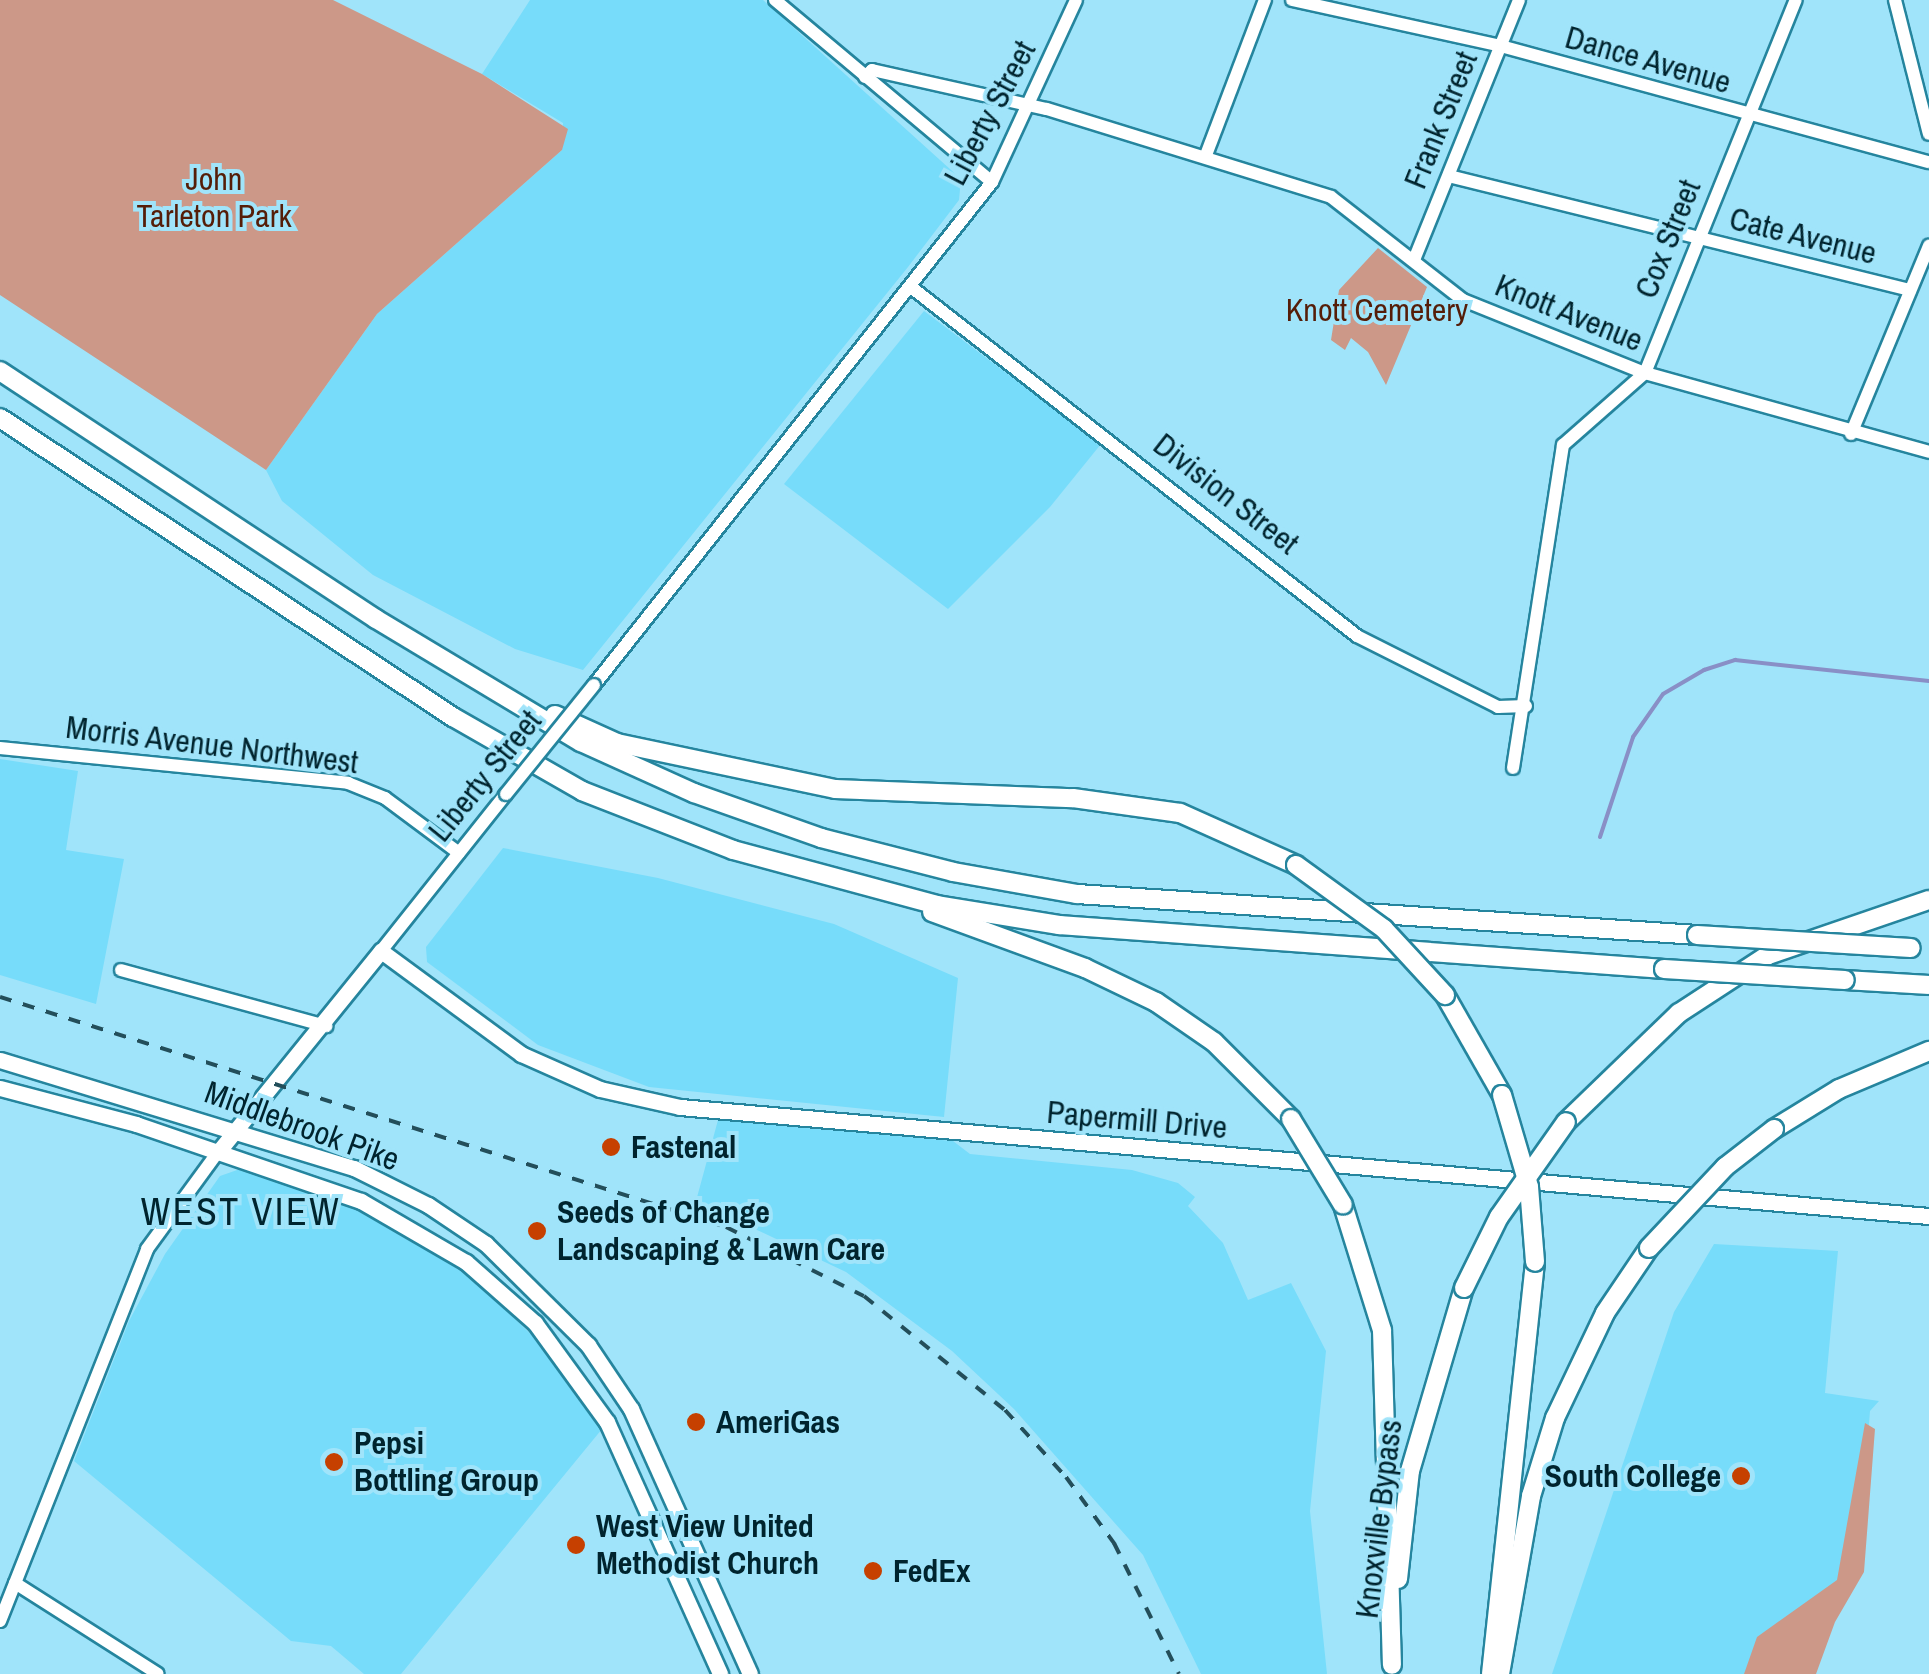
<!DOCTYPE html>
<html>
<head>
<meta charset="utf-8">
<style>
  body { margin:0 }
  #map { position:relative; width:1929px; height:1674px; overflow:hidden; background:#a0e4fa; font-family:"Archivo Narrow",sans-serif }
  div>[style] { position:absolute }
  .built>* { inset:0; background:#77dcfa }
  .green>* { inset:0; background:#cc9888 }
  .stream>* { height:4px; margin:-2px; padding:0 2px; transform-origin:2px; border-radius:2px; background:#898fc6 }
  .roads { filter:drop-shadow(2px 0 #25859e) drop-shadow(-2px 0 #25859e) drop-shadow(0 2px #25859e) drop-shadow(0 -2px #25859e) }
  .minor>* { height:12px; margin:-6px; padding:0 6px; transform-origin:6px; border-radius:6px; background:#fff }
  .major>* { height:15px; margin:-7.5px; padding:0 7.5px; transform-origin:7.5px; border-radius:7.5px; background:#fff }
  .highway>* { height:18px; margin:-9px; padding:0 9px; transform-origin:9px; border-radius:9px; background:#fff }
  .rail>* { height:4px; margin-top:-2px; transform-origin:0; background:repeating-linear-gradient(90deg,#234e5a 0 12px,transparent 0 24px) }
  .bridges { filter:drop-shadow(2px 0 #25859e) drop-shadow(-2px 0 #25859e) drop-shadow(0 2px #25859e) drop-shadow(0 -2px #25859e) }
  .minor-bridge>* { height:12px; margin:-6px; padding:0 6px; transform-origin:6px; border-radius:6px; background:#fff }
  .highway-bridge>* { height:18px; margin:-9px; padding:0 9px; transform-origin:9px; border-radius:9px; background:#fff }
  .dots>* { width:28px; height:28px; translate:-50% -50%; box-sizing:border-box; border:5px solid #a0e4fa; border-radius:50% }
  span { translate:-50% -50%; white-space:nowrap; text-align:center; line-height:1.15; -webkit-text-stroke:8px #a0e4fa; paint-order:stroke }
  .street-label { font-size:32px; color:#00242e }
  .park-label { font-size:32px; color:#551d08 }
  .poi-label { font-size:32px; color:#00242e; font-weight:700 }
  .left { translate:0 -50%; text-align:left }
  .right { translate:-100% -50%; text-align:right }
  .quarter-label { font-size:38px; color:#00242e; letter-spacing:2.5px }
</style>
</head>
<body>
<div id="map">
  <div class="built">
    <i style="clip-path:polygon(530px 0,763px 0,961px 179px,959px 200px,908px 267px,583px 670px,515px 649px,373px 575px,282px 501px,266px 470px,377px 314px,562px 150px,563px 123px,482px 74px)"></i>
    <i style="clip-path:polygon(924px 311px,1101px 444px,1050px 507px,948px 609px,784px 484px)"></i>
    <i style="clip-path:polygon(0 759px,78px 771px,66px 850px,124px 859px,96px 1004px,0 975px)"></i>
    <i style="clip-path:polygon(503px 848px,658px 878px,834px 924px,958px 978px,944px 1117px,649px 1087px,538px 1045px,427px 962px,426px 947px)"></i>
    <i style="clip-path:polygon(718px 1120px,953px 1141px,970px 1154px,1132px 1170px,1178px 1183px,1195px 1197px,1188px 1206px,1223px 1243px,1248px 1300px,1291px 1283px,1326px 1351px,1310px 1511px,1327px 1674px,1201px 1674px,1143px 1555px,1014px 1409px,952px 1351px,846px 1272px,696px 1201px)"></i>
    <i style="clip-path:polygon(240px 1169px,355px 1207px,463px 1268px,554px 1357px,602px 1429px,401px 1674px,364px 1674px,331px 1646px,291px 1641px,74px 1461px,129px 1321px,165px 1254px,220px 1176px)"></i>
    <i style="clip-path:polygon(1714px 1244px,1838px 1251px,1825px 1393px,1879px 1401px,1870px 1411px,1863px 1501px,1810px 1674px,1552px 1674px,1674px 1312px)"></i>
  </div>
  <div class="green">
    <i style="clip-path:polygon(0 0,333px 0,482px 74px,568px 129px,562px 150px,377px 314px,266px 470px,0 295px)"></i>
    <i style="clip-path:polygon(1378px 248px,1427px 287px,1386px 385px,1368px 352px,1351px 338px,1345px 350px,1331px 340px,1339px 290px)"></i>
    <i style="clip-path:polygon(1865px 1423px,1875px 1429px,1864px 1572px,1835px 1622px,1816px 1674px,1744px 1674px,1757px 1637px,1837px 1580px)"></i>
  </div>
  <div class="stream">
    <i style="left:1600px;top:837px;width:105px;rotate:-71.7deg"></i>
    <i style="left:1633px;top:737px;width:52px;rotate:-55.1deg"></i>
    <i style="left:1663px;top:694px;width:48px;rotate:-30.3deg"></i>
    <i style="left:1704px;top:670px;width:33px;rotate:-18deg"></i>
    <i style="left:1735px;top:660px;width:195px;rotate:6.2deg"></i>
  </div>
  <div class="roads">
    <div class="minor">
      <i style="left:775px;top:0;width:283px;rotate:40deg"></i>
      <i style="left:1292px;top:0;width:214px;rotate:12.4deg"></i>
      <i style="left:1501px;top:46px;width:443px;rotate:15.2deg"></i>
      <i style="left:1895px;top:0;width:138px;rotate:75.8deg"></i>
      <i style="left:865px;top:77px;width:10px;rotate:-45deg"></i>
      <i style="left:872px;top:70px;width:179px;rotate:12.6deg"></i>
      <i style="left:1047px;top:109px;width:297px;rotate:17.2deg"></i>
      <i style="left:1331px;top:197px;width:167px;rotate:38deg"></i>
      <i style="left:1463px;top:300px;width:196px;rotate:21.9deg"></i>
      <i style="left:1645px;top:373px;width:295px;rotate:15.5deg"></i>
      <i style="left:1206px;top:155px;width:166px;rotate:-69.2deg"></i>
      <i style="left:1449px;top:176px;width:475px;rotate:13.9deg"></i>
      <i style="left:1414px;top:260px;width:280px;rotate:-68deg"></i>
      <i style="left:911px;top:287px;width:566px;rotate:38.04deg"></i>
      <i style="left:1357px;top:636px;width:158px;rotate:26.7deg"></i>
      <i style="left:1498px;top:707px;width:28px;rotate:-2deg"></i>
      <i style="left:1851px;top:434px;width:204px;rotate:-67.5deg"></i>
      <i style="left:594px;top:685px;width:641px;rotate:-51.65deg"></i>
      <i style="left:992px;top:182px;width:200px;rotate:-65.2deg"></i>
      <i style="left:0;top:748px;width:350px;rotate:5.7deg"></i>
      <i style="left:348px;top:783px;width:40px;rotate:22deg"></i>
      <i style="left:385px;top:798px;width:92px;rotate:36.6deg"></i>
      <i style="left:1513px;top:768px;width:327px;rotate:-81.2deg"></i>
      <i style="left:1563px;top:445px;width:109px;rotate:-41.3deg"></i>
      <i style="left:1645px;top:373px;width:402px;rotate:-68deg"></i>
      <i style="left:381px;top:951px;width:201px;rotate:-51.5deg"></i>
      <i style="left:121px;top:970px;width:213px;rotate:15.3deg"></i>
      <i style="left:15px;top:1583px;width:169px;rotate:32.5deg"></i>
      <i style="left:0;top:1621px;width:400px;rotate:-68.4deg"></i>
      <i style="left:147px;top:1249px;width:120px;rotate:-53.8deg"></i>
    </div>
    <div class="major">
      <i style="left:0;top:1060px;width:370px;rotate:17deg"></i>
      <i style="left:354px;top:1168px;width:83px;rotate:26.6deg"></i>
      <i style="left:428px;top:1205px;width:70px;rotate:33.9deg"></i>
      <i style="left:486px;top:1244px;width:144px;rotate:44.7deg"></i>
      <i style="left:588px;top:1345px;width:77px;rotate:56.1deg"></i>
      <i style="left:631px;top:1409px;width:290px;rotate:65.8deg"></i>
      <i style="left:0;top:1088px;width:141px;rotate:14.8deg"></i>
      <i style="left:136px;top:1124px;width:238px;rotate:18.9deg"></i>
      <i style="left:361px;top:1201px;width:121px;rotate:30.2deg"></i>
      <i style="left:466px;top:1262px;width:92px;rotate:41.5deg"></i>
      <i style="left:535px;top:1323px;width:122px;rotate:54deg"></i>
      <i style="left:607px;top:1422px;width:276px;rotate:65.8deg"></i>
      <i style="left:218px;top:1152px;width:259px;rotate:-51deg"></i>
      <i style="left:381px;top:951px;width:174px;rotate:36.3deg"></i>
      <i style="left:521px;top:1054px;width:86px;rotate:23.9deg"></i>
      <i style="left:600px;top:1089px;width:82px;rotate:12.7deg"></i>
      <i style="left:680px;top:1107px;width:1254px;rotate:4.99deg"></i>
    </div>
    <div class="highway">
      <i style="left:0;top:371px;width:450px;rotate:33.4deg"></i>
      <i style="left:376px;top:619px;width:239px;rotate:31deg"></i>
      <i style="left:581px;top:742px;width:124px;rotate:24.3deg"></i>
      <i style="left:694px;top:793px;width:135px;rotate:19.5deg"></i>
      <i style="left:821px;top:838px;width:136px;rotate:14.4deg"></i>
      <i style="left:953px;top:872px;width:126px;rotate:10.1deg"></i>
      <i style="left:1077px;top:894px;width:621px;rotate:3.78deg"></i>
      <i style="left:0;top:418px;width:543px;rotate:33.43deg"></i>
      <i style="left:453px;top:717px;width:149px;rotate:29.8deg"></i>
      <i style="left:582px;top:791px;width:162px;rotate:21.3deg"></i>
      <i style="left:733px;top:850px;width:211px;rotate:15.1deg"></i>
      <i style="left:937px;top:905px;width:124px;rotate:9.3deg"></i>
      <i style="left:1059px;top:925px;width:607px;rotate:4.16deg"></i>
      <i style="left:555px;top:715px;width:68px;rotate:24.3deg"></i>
      <i style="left:617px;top:743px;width:223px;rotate:11.9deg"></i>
      <i style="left:835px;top:789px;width:238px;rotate:2.2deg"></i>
      <i style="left:1073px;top:798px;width:108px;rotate:8deg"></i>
      <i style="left:1180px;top:813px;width:127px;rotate:24.1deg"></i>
      <i style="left:932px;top:912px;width:163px;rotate:20.1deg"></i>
      <i style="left:1085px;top:968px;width:79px;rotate:25.6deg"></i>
      <i style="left:1156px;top:1002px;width:70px;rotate:34.6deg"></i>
      <i style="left:1214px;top:1042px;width:109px;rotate:45deg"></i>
      <i style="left:1845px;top:980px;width:84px;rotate:3.4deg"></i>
      <i style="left:1445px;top:995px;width:115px;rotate:60.3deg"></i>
      <i style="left:1566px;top:1122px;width:157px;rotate:-44deg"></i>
      <i style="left:1679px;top:1013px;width:106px;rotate:-33.1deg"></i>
      <i style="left:1768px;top:955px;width:170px;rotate:-18.9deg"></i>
      <i style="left:1774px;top:1129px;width:76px;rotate:-31.6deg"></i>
      <i style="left:1839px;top:1089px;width:98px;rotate:-22.9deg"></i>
      <i style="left:1343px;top:1205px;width:131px;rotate:72.7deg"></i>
      <i style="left:1382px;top:1330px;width:335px;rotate:88.3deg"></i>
      <i style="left:1398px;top:1579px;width:109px;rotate:-83.7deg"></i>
      <i style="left:1410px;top:1471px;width:191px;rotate:-73.6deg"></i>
      <i style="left:1491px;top:1674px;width:414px;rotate:-83.9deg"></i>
      <i style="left:1500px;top:1674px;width:181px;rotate:-80.1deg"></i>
      <i style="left:1531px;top:1496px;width:82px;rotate:-72.9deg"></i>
      <i style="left:1555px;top:1418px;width:116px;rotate:-64.5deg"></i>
      <i style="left:1605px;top:1313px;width:78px;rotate:-55.9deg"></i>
    </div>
  </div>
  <div class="rail">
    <i style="left:0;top:997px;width:762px;rotate:17.58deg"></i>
    <i style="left:726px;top:1227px;width:154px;rotate:26.6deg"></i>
    <i style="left:864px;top:1296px;width:181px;rotate:39deg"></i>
    <i style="left:1005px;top:1410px;width:91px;rotate:47.7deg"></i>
    <i style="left:1066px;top:1477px;width:82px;rotate:54deg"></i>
    <i style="left:1114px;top:1543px;width:146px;rotate:63.6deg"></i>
  </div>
  <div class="bridges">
    <div class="minor-bridge">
      <i style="left:506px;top:794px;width:140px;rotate:-51.1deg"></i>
    </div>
    <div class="highway-bridge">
      <i style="left:1296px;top:865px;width:109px;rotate:36deg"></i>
      <i style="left:1384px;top:929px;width:90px;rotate:47.3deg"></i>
      <i style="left:1697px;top:935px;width:214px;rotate:3.5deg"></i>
      <i style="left:1664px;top:969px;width:181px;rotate:3.5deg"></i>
      <i style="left:1502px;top:1095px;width:96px;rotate:73.6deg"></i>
      <i style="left:1529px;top:1187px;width:75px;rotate:85.4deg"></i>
      <i style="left:1291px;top:1119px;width:100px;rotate:58.8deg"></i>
      <i style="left:1649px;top:1248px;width:111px;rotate:-46.8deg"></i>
      <i style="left:1725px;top:1167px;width:62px;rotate:-37.8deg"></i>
      <i style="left:1464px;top:1288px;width:79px;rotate:-63.8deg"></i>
      <i style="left:1499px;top:1217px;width:116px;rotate:-54.8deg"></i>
    </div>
  </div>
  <div class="dots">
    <i style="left:611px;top:1147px;background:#c64000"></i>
    <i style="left:537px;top:1231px;background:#c64000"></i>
    <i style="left:696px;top:1422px;background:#c64000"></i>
    <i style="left:334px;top:1462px;background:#c64000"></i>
    <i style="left:1741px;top:1476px;background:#c64000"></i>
    <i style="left:576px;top:1545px;background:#c64000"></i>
    <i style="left:873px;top:1571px;background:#c64000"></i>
  </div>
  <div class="street-label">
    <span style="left:1648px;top:60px;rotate:16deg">Dance Avenue</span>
    <span style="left:990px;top:113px;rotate:-62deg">Liberty Street</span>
    <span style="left:1441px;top:120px;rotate:-68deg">Frank Street</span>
    <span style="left:1803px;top:236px;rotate:14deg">Cate Avenue</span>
    <span style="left:1668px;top:239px;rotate:-68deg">Cox Street</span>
    <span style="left:1569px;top:313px;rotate:22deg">Knott Avenue</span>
    <span style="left:1226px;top:494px;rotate:38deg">Division Street</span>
    <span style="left:212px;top:745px;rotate:7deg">Morris Avenue Northwest</span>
    <span style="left:485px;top:776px;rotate:-51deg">Liberty Street</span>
    <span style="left:1137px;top:1120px;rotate:5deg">Papermill Drive</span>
    <span style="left:302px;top:1126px;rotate:20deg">Middlebrook Pike</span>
    <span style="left:1379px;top:1519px;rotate:-83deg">Knoxville Bypass</span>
  </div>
  <div class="park-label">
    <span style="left:214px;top:198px">John<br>Tarleton Park</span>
    <span style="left:1377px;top:310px">Knott Cemetery</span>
  </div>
  <div class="poi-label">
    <span class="left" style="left:631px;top:1147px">Fastenal</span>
    <span class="left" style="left:557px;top:1231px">Seeds of Change<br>Landscaping &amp; Lawn Care</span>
    <span class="left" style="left:716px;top:1422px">AmeriGas</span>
    <span class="left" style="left:354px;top:1462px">Pepsi<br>Bottling Group</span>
    <span class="right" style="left:1721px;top:1476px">South College</span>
    <span class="left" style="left:596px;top:1545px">West View United<br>Methodist Church</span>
    <span class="left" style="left:893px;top:1571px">FedEx</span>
  </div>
  <div class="quarter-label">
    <span style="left:241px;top:1212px">WEST VIEW</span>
  </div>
</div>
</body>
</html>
